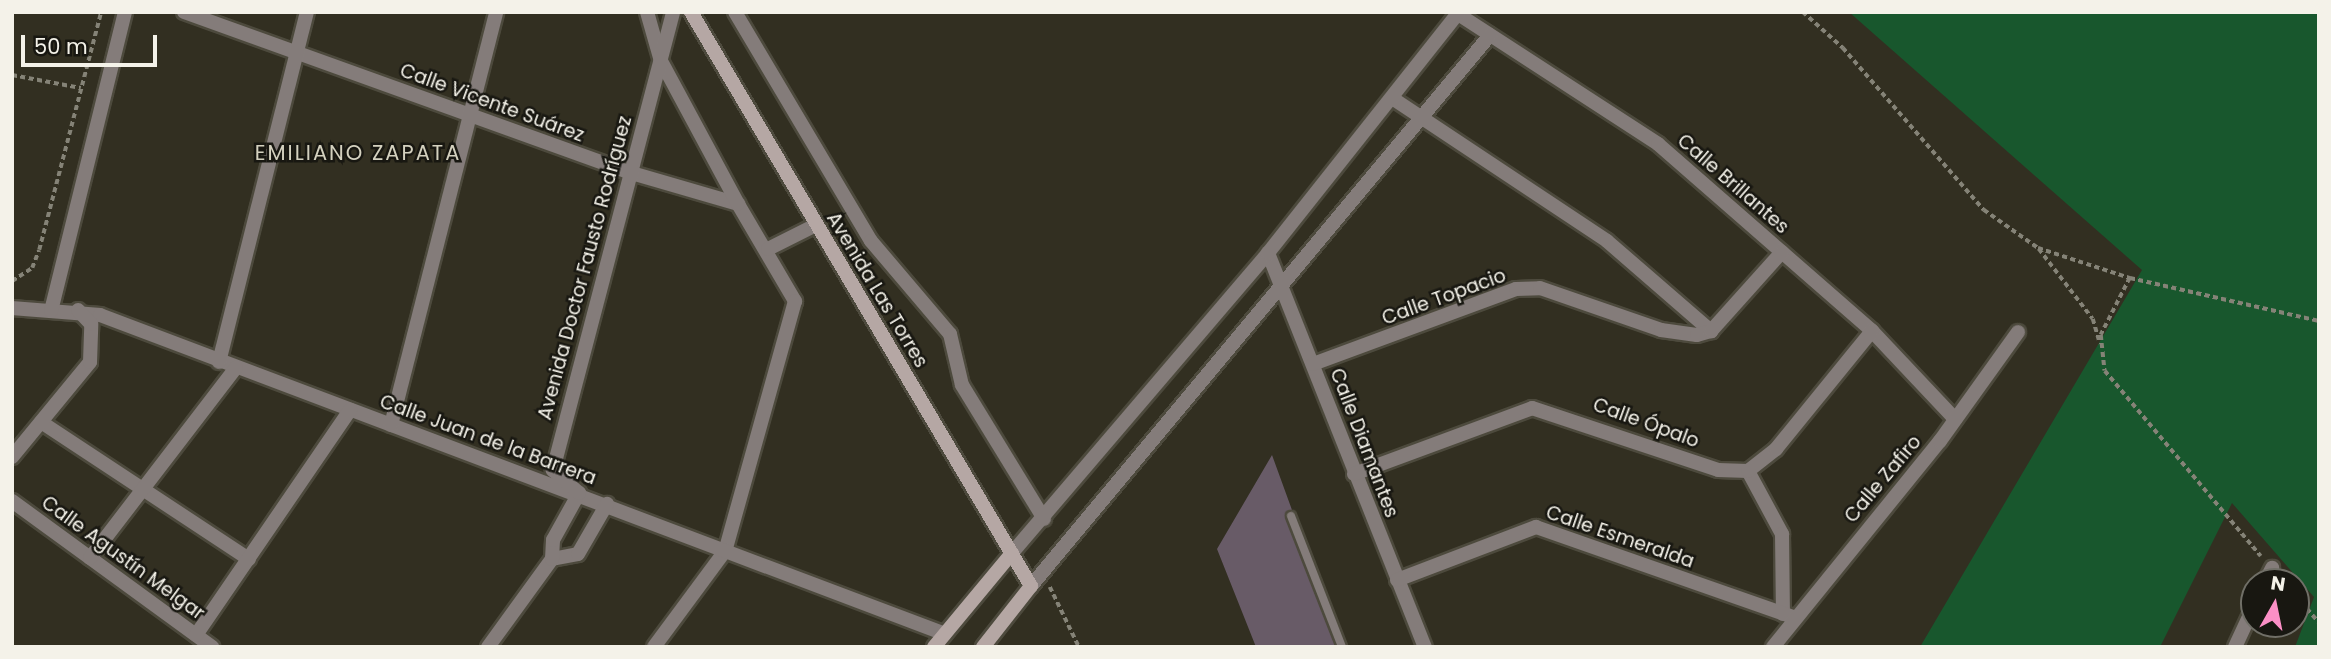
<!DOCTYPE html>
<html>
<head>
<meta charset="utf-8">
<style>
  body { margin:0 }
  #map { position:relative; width:2331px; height:659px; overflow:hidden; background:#322f21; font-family:Poppins,sans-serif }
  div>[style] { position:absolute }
  .green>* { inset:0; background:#18572d }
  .building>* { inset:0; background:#685b67 }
  .path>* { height:3.5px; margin-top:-1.75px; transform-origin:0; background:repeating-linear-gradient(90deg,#858377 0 5px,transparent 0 8.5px) }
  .roads { filter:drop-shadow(2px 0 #4d4a3d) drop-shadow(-2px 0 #4d4a3d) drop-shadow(0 2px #4d4a3d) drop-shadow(0 -2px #4d4a3d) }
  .lane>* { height:8px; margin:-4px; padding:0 4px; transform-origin:4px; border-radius:4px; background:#847c7a }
  .street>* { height:14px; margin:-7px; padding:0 7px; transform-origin:7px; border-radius:7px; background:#847c7a }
  .secondary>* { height:14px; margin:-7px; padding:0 7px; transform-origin:7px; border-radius:7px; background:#b5a7a4 }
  span { translate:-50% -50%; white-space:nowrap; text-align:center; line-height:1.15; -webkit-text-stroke:5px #181711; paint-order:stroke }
  .street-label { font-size:19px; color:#f4f2e9 }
  .neighbourhood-label { font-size:21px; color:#d4d1bf; letter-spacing:2px }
  .frame { position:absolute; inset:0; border:14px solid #f4f2e9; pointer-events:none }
  .north { position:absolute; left:2240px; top:568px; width:70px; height:70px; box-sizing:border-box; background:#181711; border:2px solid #706f67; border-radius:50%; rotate:9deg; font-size:19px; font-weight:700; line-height:28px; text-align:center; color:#f4f2e9 }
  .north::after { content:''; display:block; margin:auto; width:24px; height:32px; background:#fb8fc6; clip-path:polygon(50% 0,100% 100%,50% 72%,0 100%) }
  .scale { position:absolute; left:21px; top:35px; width:136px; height:32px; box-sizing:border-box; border:4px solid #f4f2e9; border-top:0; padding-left:9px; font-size:21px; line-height:24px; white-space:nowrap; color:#f4f2e9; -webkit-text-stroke:5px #181711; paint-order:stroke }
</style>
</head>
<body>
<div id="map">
  <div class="green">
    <i style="clip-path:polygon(1849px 12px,2319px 12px,2319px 647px,2295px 647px,2314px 597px,2232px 503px,2160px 647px,1920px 647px,2142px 270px)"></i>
  </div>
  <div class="building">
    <i style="clip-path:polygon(1272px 455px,1296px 521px,1342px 647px,1256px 647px,1217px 549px)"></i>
  </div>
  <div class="path">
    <i style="left:1803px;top:12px;width:54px;rotate:42deg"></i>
    <i style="left:1843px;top:48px;width:215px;rotate:49deg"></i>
    <i style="left:1984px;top:210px;width:66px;rotate:35.1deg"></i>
    <i style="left:2038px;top:248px;width:97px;rotate:18.1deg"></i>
    <i style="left:2130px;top:278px;width:64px;rotate:117deg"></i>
    <i style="left:2101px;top:335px;width:36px;rotate:84deg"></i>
    <i style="left:2105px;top:371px;width:242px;rotate:49.9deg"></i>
    <i style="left:12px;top:75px;width:70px;rotate:10.7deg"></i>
    <i style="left:2039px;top:249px;width:88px;rotate:52.4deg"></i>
    <i style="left:2093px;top:319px;width:26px;rotate:74deg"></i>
    <i style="left:2130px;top:278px;width:194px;rotate:12.8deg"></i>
    <i style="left:12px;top:281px;width:24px;rotate:-33deg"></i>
    <i style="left:32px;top:268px;width:19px;rotate:-69deg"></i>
    <i style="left:39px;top:250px;width:246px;rotate:-75.4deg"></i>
    <i style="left:1050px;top:587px;width:67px;rotate:64.2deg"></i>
    <i style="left:2296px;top:596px;width:35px;rotate:49deg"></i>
  </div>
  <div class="roads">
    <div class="lane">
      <i style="left:1291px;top:516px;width:141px;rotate:68.7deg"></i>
    </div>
    <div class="street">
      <i style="left:184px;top:12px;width:472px;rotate:19.8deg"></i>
      <i style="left:628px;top:172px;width:115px;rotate:16.2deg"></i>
      <i style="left:738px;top:204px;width:113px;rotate:59.6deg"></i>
      <i style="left:795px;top:301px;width:260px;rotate:105.6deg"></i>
      <i style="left:725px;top:551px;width:119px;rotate:126.5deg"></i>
      <i style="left:647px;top:12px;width:51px;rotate:74.1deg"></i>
      <i style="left:661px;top:61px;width:162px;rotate:61.7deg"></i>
      <i style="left:735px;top:12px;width:266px;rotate:59.3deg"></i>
      <i style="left:871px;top:241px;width:122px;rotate:49.7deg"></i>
      <i style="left:950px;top:334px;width:52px;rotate:76.8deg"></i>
      <i style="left:962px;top:385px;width:157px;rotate:58.5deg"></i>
      <i style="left:1458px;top:14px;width:239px;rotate:33deg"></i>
      <i style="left:1658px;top:144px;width:284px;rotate:41.1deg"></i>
      <i style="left:1872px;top:331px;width:121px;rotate:46.7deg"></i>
      <i style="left:1392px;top:98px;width:258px;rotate:33.6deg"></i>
      <i style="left:1607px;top:241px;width:138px;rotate:40.9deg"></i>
      <i style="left:768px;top:249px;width:54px;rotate:-26.6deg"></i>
      <i style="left:1268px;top:253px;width:424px;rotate:68.3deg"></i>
      <i style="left:12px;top:308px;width:88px;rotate:4.5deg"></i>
      <i style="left:100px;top:315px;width:903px;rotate:20.68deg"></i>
      <i style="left:51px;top:311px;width:308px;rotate:-76.1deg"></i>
      <i style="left:219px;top:362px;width:361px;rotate:-75.9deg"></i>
      <i style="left:1313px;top:364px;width:216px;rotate:-20.3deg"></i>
      <i style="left:1516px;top:289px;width:24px;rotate:-2deg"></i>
      <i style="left:1540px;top:288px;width:128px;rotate:19.1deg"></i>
      <i style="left:1661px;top:330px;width:36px;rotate:8deg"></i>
      <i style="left:1697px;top:335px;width:15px;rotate:-16deg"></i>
      <i style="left:1711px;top:331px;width:106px;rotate:-48.1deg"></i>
      <i style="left:41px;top:422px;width:249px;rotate:33.4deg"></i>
      <i style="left:391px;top:425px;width:426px;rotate:-75.7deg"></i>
      <i style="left:12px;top:457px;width:123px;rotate:-50.6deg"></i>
      <i style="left:90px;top:362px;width:38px;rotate:-88deg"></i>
      <i style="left:91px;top:324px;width:19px;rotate:-133deg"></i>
      <i style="left:1748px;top:471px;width:72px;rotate:61.6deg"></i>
      <i style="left:1782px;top:534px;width:80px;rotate:89.3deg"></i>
      <i style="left:1354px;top:474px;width:190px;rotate:-20.3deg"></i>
      <i style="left:1532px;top:408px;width:196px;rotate:18.4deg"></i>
      <i style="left:1718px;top:470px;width:30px;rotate:2deg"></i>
      <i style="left:1748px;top:471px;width:36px;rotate:-38deg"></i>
      <i style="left:1776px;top:449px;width:152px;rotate:-50.9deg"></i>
      <i style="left:12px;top:501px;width:248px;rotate:36.1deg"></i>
      <i style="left:1012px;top:553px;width:394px;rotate:-49.5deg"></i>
      <i style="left:1268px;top:253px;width:308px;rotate:-51.6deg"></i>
      <i style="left:90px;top:558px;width:240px;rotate:-52.5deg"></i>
      <i style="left:552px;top:559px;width:26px;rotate:-11deg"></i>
      <i style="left:578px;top:554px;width:58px;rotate:-59.9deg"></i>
      <i style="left:1397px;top:580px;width:149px;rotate:-20.9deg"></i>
      <i style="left:1536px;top:527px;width:272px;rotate:19.3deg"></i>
      <i style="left:2265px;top:582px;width:16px;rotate:-63deg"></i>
      <i style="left:1031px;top:586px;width:717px;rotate:-50.2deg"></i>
      <i style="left:196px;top:635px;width:273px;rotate:-55.6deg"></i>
      <i style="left:488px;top:647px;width:109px;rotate:-54deg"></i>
      <i style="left:552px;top:559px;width:19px;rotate:-87deg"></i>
      <i style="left:553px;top:540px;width:54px;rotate:-61deg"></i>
      <i style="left:579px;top:493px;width:35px;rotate:-139deg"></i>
      <i style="left:553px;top:470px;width:473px;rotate:-75.3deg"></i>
      <i style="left:1773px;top:647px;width:265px;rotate:-51deg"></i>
      <i style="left:1940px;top:441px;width:134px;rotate:-54.4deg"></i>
      <i style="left:2235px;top:647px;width:45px;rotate:-65.1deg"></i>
    </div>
    <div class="secondary">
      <i style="left:691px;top:12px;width:667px;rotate:59.36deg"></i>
      <i style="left:1031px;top:586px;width:78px;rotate:128.2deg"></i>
      <i style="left:934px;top:647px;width:122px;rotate:-50.3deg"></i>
    </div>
  </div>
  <div class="street-label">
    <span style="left:492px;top:103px;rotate:20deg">Calle Vicente Suárez</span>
    <span style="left:1733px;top:184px;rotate:41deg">Calle Brillantes</span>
    <span style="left:585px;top:268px;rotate:-75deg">Avenida Doctor Fausto Rodríguez</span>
    <span style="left:877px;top:290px;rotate:59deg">Avenida Las Torres</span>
    <span style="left:1444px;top:297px;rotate:-20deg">Calle Topacio</span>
    <span style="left:1646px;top:423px;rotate:20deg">Calle Ópalo</span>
    <span style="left:488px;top:440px;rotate:20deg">Calle Juan de la Barrera</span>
    <span style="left:1364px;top:443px;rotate:69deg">Calle Diamantes</span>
    <span style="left:1883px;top:479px;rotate:-50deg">Calle Zafiro</span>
    <span style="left:1620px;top:537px;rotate:19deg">Calle Esmeralda</span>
    <span style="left:123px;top:558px;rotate:36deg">Calle Agustín Melgar</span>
  </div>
  <div class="neighbourhood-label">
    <span style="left:358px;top:153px">EMILIANO ZAPATA</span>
  </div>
  <div class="frame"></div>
  <div class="north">N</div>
  <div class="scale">50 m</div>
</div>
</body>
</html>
